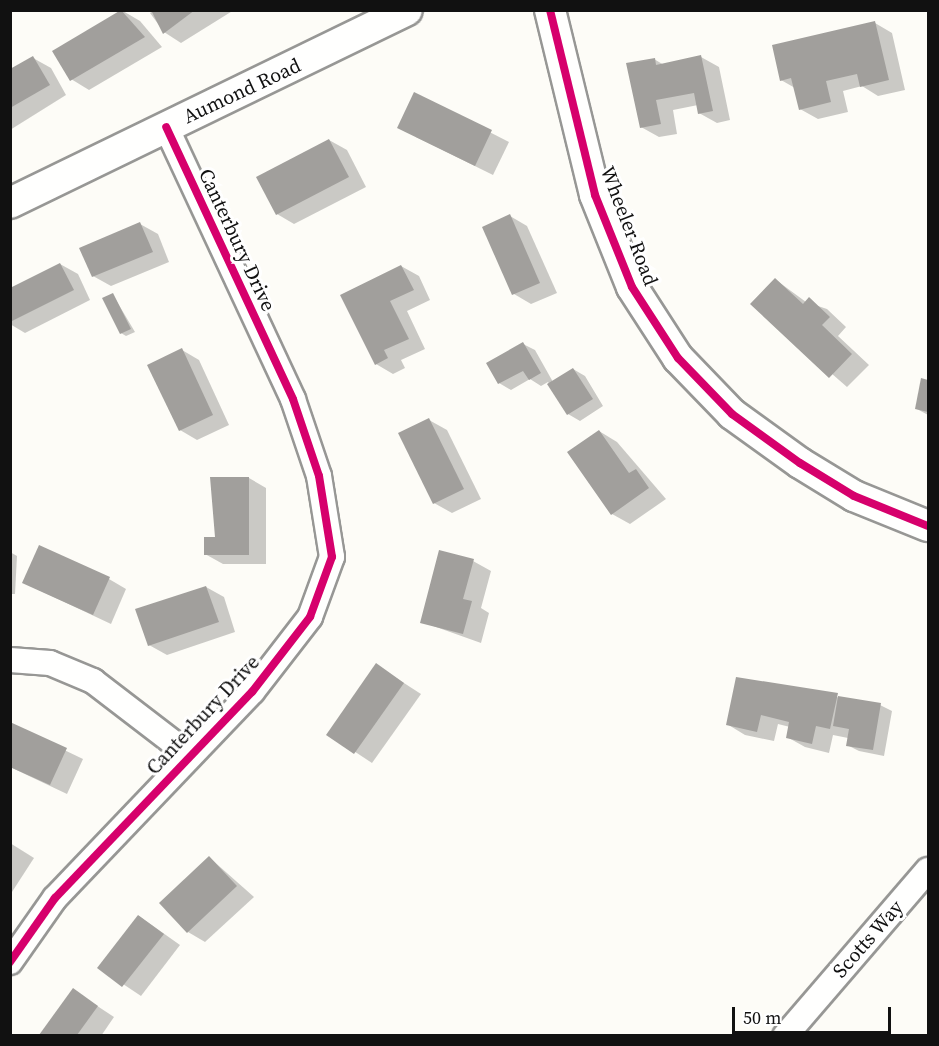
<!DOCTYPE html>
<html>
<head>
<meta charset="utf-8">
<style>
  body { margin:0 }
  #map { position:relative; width:939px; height:1046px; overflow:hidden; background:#fdfcf7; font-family:"Source Serif 4",serif }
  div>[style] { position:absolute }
  .shadow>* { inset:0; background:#0003 }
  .building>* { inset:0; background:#a19f9c }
  .roads { filter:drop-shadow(2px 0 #979795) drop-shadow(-2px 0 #979795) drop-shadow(0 2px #979795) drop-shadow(0 -2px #979795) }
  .minor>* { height:24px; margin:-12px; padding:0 12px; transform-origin:12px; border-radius:12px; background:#fffffe }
  .tertiary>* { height:30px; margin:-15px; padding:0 15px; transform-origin:15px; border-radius:15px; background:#fffffe }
  .cycleway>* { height:8px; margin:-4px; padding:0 4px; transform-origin:4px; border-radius:4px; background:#d6006c }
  span { translate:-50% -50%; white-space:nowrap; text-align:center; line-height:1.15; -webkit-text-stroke:6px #fff; paint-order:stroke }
  .street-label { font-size:20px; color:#111 }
  .frame { position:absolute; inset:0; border:12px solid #111; pointer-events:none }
  .scale { position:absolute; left:732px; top:1007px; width:159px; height:27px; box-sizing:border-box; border:3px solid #111; border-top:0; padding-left:8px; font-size:18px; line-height:21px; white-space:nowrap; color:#111; -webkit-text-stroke:4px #fff; paint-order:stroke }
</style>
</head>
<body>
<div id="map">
  <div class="shadow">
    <i style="clip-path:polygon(154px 10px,234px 10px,181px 43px,164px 32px,150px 13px)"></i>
    <i style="clip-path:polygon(123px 11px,140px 21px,162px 47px,89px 90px,71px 79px,54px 51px)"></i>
    <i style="clip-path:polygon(875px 23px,892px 33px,905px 90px,878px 96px,862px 86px,843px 91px,848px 112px,818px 119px,800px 109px,795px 88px,781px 80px)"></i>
    <i style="clip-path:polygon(701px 57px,719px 67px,730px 120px,717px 123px,699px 113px,698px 105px,673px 110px,677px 134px,659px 137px,641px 127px,654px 59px,664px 65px)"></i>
    <i style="clip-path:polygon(33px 58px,51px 68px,66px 95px,10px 130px,10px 71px)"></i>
    <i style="clip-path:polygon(415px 94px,509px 142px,493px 175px,416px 137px)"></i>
    <i style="clip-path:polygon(329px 140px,347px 150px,366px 187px,294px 224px,277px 214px)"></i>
    <i style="clip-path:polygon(510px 216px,527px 226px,557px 293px,531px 304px,514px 294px)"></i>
    <i style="clip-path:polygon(140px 224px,158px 234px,169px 262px,111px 286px,93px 276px)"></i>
    <i style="clip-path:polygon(60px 264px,78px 274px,90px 300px,25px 333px,10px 324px,10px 289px)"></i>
    <i style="clip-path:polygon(401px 266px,419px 276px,430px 300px,407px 311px,425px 349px,401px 360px,405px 368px,393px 374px,376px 364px,342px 296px)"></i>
    <i style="clip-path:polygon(776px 280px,806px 302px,827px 309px,846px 327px,838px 336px,869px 365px,847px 387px,752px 304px)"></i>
    <i style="clip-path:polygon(113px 295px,135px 332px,126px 336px,121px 333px)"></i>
    <i style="clip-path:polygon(523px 344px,535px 350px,553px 382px,573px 369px,585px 376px,603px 406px,580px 421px,568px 414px,548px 382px,541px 386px,530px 379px,511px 390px,499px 383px)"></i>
    <i style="clip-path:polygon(182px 350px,199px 360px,229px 425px,197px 440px,180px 430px)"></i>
    <i style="clip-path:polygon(922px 380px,928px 381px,928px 415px,917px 409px)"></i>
    <i style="clip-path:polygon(429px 420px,447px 430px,481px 499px,452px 513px,434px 503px)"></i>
    <i style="clip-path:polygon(599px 431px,617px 442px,666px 499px,630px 524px,612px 514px)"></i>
    <i style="clip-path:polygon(249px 478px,266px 488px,266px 564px,223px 564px,205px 554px)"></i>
    <i style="clip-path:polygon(10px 552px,17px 556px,15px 594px,10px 594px)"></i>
    <i style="clip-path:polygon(473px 561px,491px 571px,481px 608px,489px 613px,481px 643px,422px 622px)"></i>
    <i style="clip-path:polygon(109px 579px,126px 589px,111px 624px,24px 583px)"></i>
    <i style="clip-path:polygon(206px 587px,224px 597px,235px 632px,167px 655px,149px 645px)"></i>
    <i style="clip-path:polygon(376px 665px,421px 694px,372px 763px,328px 734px)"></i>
    <i style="clip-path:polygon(737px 679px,880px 705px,892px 711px,884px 756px,859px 751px,847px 745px,848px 738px,833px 735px,829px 753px,805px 747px,787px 737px,790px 727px,778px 724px,774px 741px,745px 735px,727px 724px)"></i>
    <i style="clip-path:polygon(10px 724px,83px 759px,67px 794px,10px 767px)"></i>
    <i style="clip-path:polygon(10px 843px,34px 858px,10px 895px)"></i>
    <i style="clip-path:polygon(210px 858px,254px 897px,205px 942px,188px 932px)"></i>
    <i style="clip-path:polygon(139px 916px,180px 945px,141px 996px,99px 968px)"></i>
    <i style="clip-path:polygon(73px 990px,114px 1017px,101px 1036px,40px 1036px)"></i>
  </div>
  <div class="building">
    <i style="clip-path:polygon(121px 10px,145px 37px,70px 81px,52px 51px)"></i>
    <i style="clip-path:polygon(151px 10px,195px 10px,163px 34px)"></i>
    <i style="clip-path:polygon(875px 21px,889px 80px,860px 87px,857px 74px,826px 81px,831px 102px,799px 110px,791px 78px,780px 81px,772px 45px)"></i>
    <i style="clip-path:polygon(701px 55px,713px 111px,698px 114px,694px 93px,656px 100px,661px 124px,640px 128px,626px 63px,655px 58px,656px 65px)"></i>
    <i style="clip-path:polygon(33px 56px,50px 85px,10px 108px,10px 69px)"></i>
    <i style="clip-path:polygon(414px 92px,492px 130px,475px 166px,397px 128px)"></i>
    <i style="clip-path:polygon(329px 139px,349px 177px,276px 215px,256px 177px)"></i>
    <i style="clip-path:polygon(510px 214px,540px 283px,512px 295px,482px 227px)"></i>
    <i style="clip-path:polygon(140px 222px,153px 252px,92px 277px,79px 248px)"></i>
    <i style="clip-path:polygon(60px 263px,74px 290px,10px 322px,10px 288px)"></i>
    <i style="clip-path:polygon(401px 265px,414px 290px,390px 301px,409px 339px,384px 350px,388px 358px,375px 365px,340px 295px)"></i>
    <i style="clip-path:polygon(775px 278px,803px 304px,809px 297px,830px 317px,822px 325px,852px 354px,829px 378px,750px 304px)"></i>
    <i style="clip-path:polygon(113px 293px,131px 329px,120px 334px,102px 298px)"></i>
    <i style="clip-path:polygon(523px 342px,541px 373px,529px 380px,523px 371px,498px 384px,486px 363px)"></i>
    <i style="clip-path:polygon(182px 348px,213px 415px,179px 431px,147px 365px)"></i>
    <i style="clip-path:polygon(573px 368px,593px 399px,567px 415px,547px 384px)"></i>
    <i style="clip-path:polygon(921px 378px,928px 380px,928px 412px,915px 409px)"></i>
    <i style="clip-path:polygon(429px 418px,464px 489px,433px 504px,398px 433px)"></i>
    <i style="clip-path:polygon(599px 430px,629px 473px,636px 469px,649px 488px,611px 515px,567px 452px)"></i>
    <i style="clip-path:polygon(210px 477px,249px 477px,249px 555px,204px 555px,204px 537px,215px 537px)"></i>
    <i style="clip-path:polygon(39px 545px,110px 577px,93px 615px,22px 583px)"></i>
    <i style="clip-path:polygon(439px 550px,474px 559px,463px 599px,472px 601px,463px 634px,420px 623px)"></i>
    <i style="clip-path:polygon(206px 586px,219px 622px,148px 646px,135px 609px)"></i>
    <i style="clip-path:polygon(376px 663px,404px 683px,354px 754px,326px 735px)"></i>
    <i style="clip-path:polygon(736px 677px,838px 693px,830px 729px,816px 726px,812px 744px,786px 738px,789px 722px,761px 715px,757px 732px,726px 725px)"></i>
    <i style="clip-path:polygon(838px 696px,881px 703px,873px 750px,846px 746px,849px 729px,833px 726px)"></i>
    <i style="clip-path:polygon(10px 722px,67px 748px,50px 785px,10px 767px)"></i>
    <i style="clip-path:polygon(209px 856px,237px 886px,187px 933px,159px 903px)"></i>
    <i style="clip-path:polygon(138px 915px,164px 934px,122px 987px,97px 968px)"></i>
    <i style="clip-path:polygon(73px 988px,98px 1006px,77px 1035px,39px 1035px)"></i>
  </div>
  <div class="roads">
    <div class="minor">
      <i style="left:10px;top:660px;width:40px;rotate:4.3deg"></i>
      <i style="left:50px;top:663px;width:47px;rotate:22.7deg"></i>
      <i style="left:93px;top:681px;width:120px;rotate:37.5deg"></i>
      <i style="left:10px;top:962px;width:78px;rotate:-54.9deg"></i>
      <i style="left:55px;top:898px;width:285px;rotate:-46.3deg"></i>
      <i style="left:252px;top:692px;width:95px;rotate:-52.3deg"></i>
      <i style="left:310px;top:617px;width:64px;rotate:-69.9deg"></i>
      <i style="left:332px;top:557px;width:82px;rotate:-99.1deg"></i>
      <i style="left:319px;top:476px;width:81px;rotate:-108.7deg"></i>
      <i style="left:293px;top:399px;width:300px;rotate:-115deg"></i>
      <i style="left:785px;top:1036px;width:219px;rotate:-49.3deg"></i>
    </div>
    <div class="tertiary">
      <i style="left:550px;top:10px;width:190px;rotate:76.3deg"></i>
      <i style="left:595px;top:195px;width:99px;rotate:68.1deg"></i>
      <i style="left:632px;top:287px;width:85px;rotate:57.1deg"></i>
      <i style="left:678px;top:358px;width:78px;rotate:46deg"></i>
      <i style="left:732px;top:414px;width:84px;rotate:35.8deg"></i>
      <i style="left:800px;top:463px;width:63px;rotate:31.4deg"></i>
      <i style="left:854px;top:496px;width:80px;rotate:22.1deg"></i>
      <i style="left:10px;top:203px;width:441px;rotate:-25.9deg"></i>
    </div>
  </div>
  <div class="cycleway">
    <i style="left:550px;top:10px;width:190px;rotate:76.3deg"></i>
    <i style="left:595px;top:195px;width:99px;rotate:68.1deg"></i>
    <i style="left:632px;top:287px;width:85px;rotate:57.1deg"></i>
    <i style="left:678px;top:358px;width:78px;rotate:46deg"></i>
    <i style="left:732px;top:414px;width:84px;rotate:35.8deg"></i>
    <i style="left:800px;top:463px;width:63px;rotate:31.4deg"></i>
    <i style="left:854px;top:496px;width:80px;rotate:22.1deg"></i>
    <i style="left:10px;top:962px;width:78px;rotate:-54.9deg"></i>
    <i style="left:55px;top:898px;width:285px;rotate:-46.3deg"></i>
    <i style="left:252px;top:692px;width:95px;rotate:-52.3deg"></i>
    <i style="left:310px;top:617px;width:64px;rotate:-69.9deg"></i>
    <i style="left:332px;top:557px;width:82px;rotate:-99.1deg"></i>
    <i style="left:319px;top:476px;width:81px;rotate:-108.7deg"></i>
    <i style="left:293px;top:399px;width:300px;rotate:-115deg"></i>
  </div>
  <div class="street-label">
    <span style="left:242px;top:91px;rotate:-25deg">Aumond Road</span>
    <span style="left:629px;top:226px;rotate:69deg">Wheeler Road</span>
    <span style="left:237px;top:240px;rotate:65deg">Canterbury Drive</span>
    <span style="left:203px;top:715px;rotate:-47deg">Canterbury Drive</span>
    <span style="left:868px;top:939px;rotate:-49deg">Scotts Way</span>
  </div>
  <div class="frame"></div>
  <div class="scale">50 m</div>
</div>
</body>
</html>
